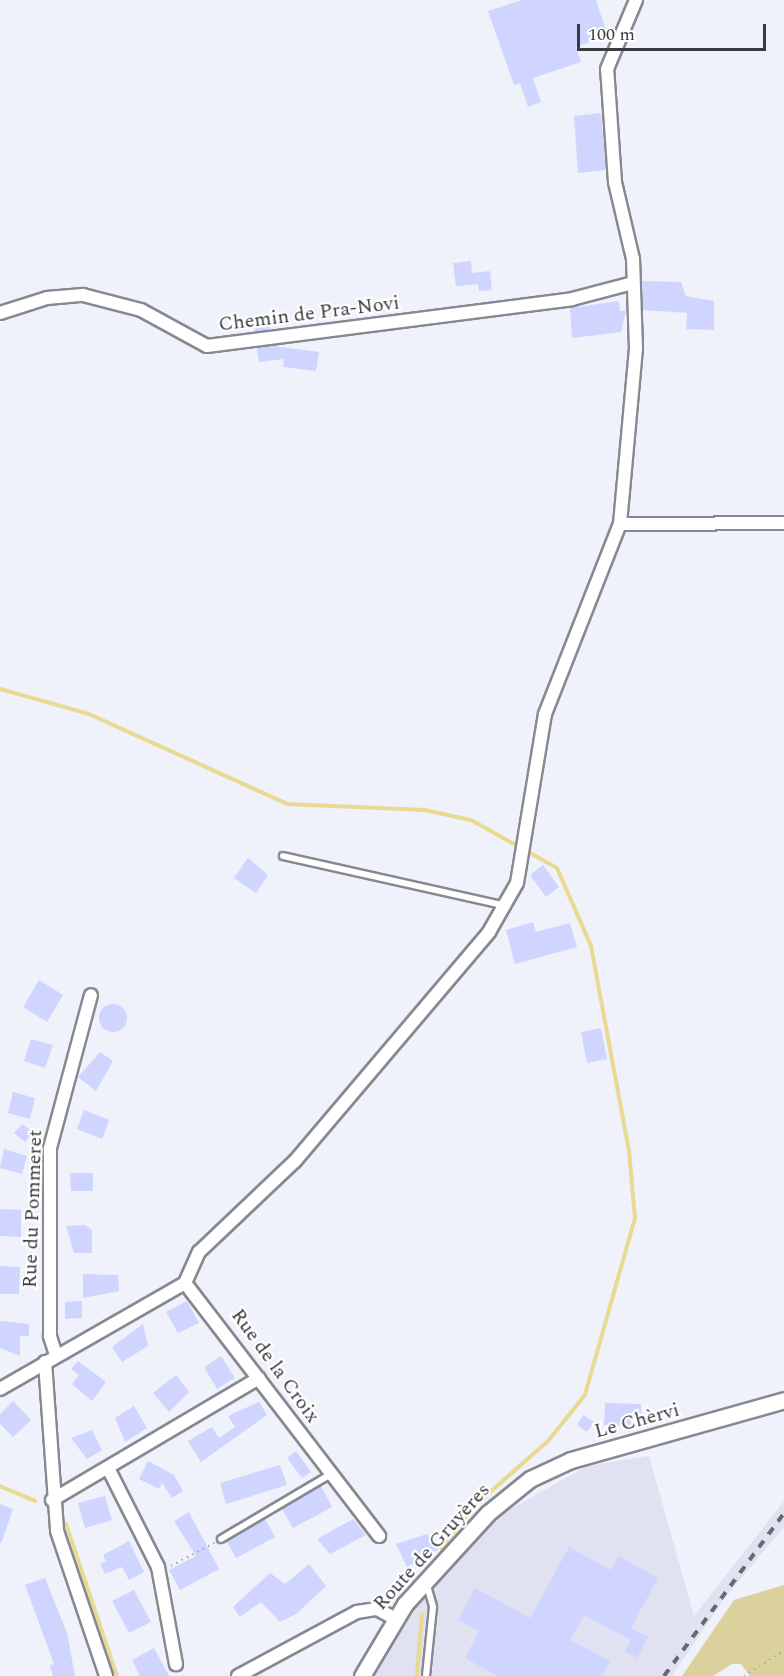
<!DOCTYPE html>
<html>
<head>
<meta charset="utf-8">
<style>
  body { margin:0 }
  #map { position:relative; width:784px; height:1676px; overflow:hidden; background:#eff1fb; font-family:Spectral,serif }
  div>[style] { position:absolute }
  .built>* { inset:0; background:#e0e2f2 }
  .green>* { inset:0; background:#dbd19d }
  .stream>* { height:4px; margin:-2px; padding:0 2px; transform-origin:2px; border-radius:2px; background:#e8da90 }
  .building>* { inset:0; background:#cfd5fe }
  .round { border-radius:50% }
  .path>* { height:2px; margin-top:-1px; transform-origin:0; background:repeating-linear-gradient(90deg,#a9abb2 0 1.5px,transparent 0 6px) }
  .roads { filter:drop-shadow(2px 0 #878891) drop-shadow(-2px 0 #878891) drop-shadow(0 2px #878891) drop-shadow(0 -2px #878891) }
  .service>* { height:6px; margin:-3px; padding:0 3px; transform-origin:3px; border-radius:3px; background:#fff }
  .minor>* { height:12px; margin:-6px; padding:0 6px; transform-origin:6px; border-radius:6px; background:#fff }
  .tertiary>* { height:15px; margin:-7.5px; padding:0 7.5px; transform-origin:7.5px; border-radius:7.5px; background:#fff }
  .rail>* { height:4px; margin-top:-2px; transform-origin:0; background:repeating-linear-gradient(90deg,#68696e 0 8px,transparent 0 16px) }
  span { translate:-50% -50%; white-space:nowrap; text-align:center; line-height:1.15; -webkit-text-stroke:4.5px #fff; paint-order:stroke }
  .street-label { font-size:20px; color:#3a3b3e }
  .scale { position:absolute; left:577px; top:24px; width:189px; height:27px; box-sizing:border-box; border:3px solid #3a3b3e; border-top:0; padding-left:8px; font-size:18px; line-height:21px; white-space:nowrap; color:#3a3b3e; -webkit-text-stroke:4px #fff; paint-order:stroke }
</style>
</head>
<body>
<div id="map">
  <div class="built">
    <i style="clip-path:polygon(649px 1456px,694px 1616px,784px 1501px,784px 1527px,724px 1599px,672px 1676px,372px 1676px,406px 1617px,497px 1517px,587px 1466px)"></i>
  </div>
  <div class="green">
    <i style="clip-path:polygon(784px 1585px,784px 1676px,750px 1676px,741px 1664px,732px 1664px,713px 1676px,682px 1676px,734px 1600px)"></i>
  </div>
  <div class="stream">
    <i style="left:0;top:689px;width:92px;rotate:15.7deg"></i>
    <i style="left:89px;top:714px;width:217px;rotate:24.4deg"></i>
    <i style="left:287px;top:804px;width:138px;rotate:2.5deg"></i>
    <i style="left:425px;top:810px;width:47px;rotate:12.3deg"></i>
    <i style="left:471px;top:820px;width:98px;rotate:29.2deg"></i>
    <i style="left:557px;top:868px;width:85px;rotate:66.4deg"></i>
    <i style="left:591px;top:946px;width:208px;rotate:79.5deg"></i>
    <i style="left:629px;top:1151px;width:67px;rotate:84.9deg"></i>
    <i style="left:635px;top:1218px;width:184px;rotate:105.8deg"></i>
    <i style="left:585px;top:1395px;width:59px;rotate:128.8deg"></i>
    <i style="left:548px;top:1441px;width:101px;rotate:138.6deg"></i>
    <i style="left:472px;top:1508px;width:51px;rotate:126.2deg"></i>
    <i style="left:0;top:1486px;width:38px;rotate:23deg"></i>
    <i style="left:66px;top:1524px;width:160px;rotate:71.5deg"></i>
    <i style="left:417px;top:1676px;width:62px;rotate:-85.4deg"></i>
  </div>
  <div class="building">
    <i style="clip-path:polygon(522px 0,596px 0,608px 36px,576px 47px,581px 62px,533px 78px,541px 102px,528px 107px,520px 83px,514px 85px,488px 11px)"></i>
    <i style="clip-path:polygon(601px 113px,606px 170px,578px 173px,574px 116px)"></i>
    <i style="clip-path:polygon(471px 261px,472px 273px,490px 271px,492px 290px,479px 291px,478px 284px,456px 286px,453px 263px)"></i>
    <i style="clip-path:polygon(642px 281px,681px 282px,686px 296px,714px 301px,714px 330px,686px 329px,687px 313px,643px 310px)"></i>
    <i style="clip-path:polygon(619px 301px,620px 311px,626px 311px,621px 332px,572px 338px,570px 308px)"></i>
    <i style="clip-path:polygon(268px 318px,270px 330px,255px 332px,253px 320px)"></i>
    <i style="clip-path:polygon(273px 346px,319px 352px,316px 371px,283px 367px,284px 359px,259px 362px,257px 348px)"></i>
    <i style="clip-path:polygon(248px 858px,268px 875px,256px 893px,234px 878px)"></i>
    <i style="clip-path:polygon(543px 865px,559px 887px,546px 897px,530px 875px)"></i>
    <i style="clip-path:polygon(533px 922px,536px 932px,570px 923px,577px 947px,515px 964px,506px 930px)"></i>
    <i style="clip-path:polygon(39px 980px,63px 995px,47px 1022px,23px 1007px)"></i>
    <i class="round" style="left:99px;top:1004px;width:28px;height:28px"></i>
    <i style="clip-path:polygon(601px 1028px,607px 1059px,587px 1063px,581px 1032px)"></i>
    <i style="clip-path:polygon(31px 1039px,53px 1045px,45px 1068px,24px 1061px)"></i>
    <i style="clip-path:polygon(100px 1052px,113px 1061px,96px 1091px,78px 1077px)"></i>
    <i style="clip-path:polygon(13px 1092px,35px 1098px,30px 1119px,8px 1113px)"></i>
    <i style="clip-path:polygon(84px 1110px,109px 1120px,102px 1139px,77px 1129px)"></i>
    <i style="clip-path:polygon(22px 1124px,33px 1132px,25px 1142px,14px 1133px)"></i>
    <i style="clip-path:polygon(4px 1149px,27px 1156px,22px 1174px,0 1168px)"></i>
    <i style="clip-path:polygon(70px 1173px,93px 1173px,93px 1191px,71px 1191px)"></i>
    <i style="clip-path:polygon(0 1209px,21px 1210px,21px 1237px,0 1236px)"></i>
    <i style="clip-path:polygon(85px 1225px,92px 1230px,92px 1253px,74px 1253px,66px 1226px)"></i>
    <i style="clip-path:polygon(0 1266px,20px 1267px,19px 1294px,0 1294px)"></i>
    <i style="clip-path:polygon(83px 1274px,118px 1275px,119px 1291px,83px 1298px)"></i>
    <i style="clip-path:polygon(82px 1301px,82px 1318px,65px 1319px,65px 1302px)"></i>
    <i style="clip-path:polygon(187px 1301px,199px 1323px,178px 1333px,166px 1312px)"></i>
    <i style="clip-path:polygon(0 1321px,29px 1324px,29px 1336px,20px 1336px,20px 1356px,0 1348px)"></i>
    <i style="clip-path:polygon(143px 1324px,148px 1346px,122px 1362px,112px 1347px)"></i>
    <i style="clip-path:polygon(221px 1356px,235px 1378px,217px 1389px,204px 1367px)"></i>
    <i style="clip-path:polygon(78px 1361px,106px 1382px,92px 1401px,72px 1384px,79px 1375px,71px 1369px)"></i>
    <i style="clip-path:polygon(176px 1375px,189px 1392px,169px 1412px,153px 1393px)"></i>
    <i style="clip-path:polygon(13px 1401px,31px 1420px,13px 1437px,0 1424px,0 1414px)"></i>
    <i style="clip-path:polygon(259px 1402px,267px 1415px,201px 1462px,188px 1441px,212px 1427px,219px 1438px,235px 1427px,228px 1416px)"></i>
    <i style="clip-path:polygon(605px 1403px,641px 1404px,641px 1426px,604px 1425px)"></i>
    <i style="clip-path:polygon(134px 1406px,147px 1428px,125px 1442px,115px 1418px)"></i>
    <i style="clip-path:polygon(583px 1415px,594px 1422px,587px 1432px,577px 1425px)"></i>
    <i style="clip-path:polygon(92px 1430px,102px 1450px,87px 1459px,71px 1438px)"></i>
    <i style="clip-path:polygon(296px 1451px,311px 1472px,302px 1478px,287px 1458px)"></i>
    <i style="clip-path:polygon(148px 1461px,174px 1475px,183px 1491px,172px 1498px,162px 1483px,159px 1489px,139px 1479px)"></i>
    <i style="clip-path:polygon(280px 1465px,287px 1485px,226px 1504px,220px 1483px)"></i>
    <i style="clip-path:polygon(321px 1486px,332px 1507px,293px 1528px,282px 1509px)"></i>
    <i style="clip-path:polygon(105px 1496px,112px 1520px,85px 1528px,78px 1503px)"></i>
    <i style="clip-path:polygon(0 1504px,13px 1509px,1px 1543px,0 1543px)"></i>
    <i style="clip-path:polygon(189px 1512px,219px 1569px,180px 1590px,169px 1570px,196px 1556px,174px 1521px)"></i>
    <i style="clip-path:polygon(265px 1519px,275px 1537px,236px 1558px,227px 1542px)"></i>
    <i style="clip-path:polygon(353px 1519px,366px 1535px,330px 1554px,317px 1539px)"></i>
    <i style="clip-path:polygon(427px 1534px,439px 1549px,407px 1567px,396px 1544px)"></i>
    <i style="clip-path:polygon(129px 1541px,144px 1572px,129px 1580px,122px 1567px,105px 1574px,100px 1564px,106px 1561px,103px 1555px)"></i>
    <i style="clip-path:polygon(569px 1547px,611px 1570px,618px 1556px,658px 1578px,631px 1628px,648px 1637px,637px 1658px,625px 1651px,631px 1640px,584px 1615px,570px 1640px,610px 1661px,602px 1676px,498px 1676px,465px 1658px,479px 1631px,458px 1620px,475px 1588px,530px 1618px)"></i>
    <i style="clip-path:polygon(309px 1564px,326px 1586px,296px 1614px,280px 1622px,261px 1602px,240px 1617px,233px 1607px,270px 1573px,285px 1584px)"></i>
    <i style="clip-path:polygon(45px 1578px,67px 1633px,75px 1676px,53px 1676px,50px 1665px,54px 1664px,25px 1585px)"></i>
    <i style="clip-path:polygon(134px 1590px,151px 1622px,129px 1633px,112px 1601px)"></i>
    <i style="clip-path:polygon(154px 1648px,169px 1676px,140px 1676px,132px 1660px)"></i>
  </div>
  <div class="path">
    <i style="left:171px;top:1566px;width:49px;rotate:-28.1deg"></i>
    <i style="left:744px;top:1676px;width:48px;rotate:-33deg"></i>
  </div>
  <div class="roads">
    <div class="service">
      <i style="left:283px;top:856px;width:229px;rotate:12.6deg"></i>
      <i style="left:221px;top:1539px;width:128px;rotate:-30.6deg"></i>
      <i style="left:426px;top:1582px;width:26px;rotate:74deg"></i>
      <i style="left:433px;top:1607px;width:69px;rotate:95.8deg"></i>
    </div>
    <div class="minor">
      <i style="left:0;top:313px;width:49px;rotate:-17.7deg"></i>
      <i style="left:47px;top:298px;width:36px;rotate:-5deg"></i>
      <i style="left:83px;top:295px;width:60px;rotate:14.5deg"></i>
      <i style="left:141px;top:310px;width:75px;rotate:28.6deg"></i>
      <i style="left:207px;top:346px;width:368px;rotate:-7.3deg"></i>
      <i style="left:572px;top:299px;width:63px;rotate:-14.7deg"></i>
      <i style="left:620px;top:524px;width:164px;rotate:-0.3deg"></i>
      <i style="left:185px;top:1283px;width:34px;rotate:-66deg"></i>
      <i style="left:199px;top:1252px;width:132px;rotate:-43.5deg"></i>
      <i style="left:295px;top:1161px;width:300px;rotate:-49.7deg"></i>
      <i style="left:489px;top:932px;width:56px;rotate:-60.3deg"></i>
      <i style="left:517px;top:883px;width:171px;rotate:-80.6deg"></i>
      <i style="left:545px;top:714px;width:204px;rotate:-68.5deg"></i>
      <i style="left:620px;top:524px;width:176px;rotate:-84.8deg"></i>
      <i style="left:636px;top:349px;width:90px;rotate:-91.9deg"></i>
      <i style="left:633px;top:259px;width:79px;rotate:-103.2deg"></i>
      <i style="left:615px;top:182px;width:113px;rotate:-94deg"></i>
      <i style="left:607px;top:69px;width:75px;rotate:-67.2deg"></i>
      <i style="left:185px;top:1283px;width:319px;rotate:52.5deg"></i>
      <i style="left:56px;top:1355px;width:20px;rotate:-108deg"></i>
      <i style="left:50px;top:1336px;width:188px;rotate:-90deg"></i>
      <i style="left:50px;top:1148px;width:158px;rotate:-75deg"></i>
      <i style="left:45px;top:1362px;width:169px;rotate:85.9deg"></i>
      <i style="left:57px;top:1531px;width:153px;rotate:71.3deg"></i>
      <i style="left:0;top:1389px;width:213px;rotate:-29.8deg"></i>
      <i style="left:109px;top:1470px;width:109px;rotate:63.2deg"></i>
      <i style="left:158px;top:1567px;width:99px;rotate:79.5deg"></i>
      <i style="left:52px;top:1500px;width:240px;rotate:-30.5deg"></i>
      <i style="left:238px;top:1676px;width:135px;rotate:-28.3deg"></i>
      <i style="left:357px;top:1612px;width:20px;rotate:-9deg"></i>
      <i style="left:377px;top:1609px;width:19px;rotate:28deg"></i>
    </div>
    <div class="tertiary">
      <i style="left:362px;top:1676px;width:84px;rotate:-59.2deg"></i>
      <i style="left:405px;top:1604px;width:123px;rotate:-47.6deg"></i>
      <i style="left:488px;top:1513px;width:54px;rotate:-39deg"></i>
      <i style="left:530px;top:1479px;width:45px;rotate:-24.9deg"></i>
      <i style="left:571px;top:1460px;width:221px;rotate:-15.7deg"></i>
    </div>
  </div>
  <div class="rail">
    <i style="left:664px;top:1676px;width:202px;rotate:-53.6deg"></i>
  </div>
  <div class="street-label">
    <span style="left:309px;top:314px;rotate:-7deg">Chemin de Pra-Novi</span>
    <span style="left:33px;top:1209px;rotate:-88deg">Rue du Pommeret</span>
    <span style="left:275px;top:1366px;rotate:54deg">Rue de la Croix</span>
    <span style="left:637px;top:1421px;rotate:-15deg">Le Chèrvi</span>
    <span style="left:432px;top:1547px;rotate:-48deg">Route de Gruyères</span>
  </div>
  <div class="scale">100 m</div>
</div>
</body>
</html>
